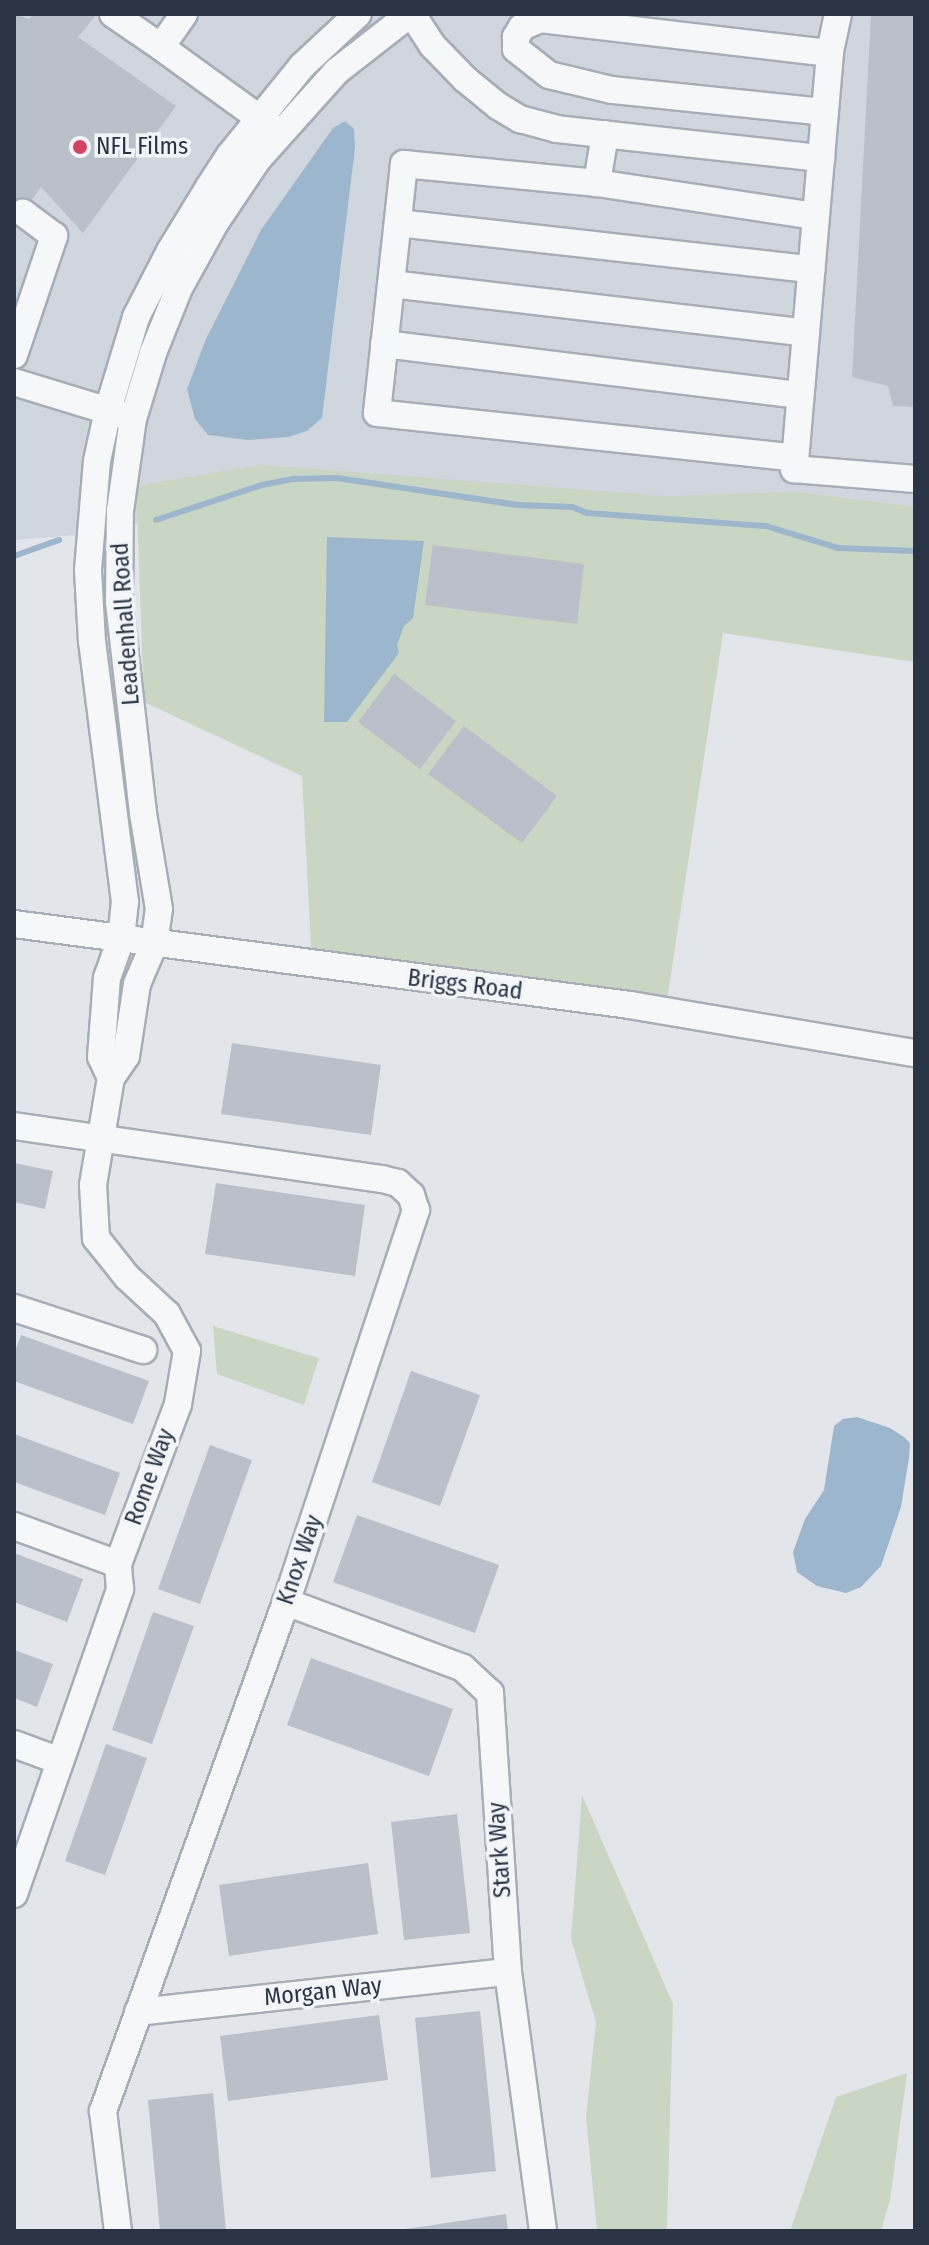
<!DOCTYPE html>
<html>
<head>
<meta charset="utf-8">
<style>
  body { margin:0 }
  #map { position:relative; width:929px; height:2245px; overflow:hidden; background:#e2e6eb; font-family:"Fira Sans Condensed",sans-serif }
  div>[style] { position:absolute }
  .built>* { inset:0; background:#d0d6dd }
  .green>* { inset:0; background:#c9d6c3 }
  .water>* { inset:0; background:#9cb7cd }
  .stream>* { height:6px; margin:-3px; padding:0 3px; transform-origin:3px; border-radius:3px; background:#9cb7cd }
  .building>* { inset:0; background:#b9c0ca }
  .roads { filter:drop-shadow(2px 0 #a7adb6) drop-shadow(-2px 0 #a7adb6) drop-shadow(0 2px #a7adb6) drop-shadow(0 -2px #a7adb6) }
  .minor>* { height:26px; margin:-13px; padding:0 13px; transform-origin:13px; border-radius:13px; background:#f5f7f9 }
  .dots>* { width:22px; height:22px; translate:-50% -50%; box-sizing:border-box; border:4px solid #f2f5f8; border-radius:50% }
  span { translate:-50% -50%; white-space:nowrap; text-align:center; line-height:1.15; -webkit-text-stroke:7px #f2f5f8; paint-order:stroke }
  .poi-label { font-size:24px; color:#293545 }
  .left { translate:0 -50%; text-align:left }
  .street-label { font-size:24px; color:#293545 }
  .frame { position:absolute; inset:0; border:16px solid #293545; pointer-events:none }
</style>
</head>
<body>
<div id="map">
  <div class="built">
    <i style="clip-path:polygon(14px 14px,915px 14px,915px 553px,304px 486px,90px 534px,14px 540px)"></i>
  </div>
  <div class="green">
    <i style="clip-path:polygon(261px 465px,666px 496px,796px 492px,915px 507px,915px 662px,723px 633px,664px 1020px,312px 965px,302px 776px,144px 702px,136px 486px)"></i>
    <i style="clip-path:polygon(213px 1326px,319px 1358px,304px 1405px,217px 1374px)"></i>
    <i style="clip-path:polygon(582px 1795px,673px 2004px,667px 2231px,597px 2231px,586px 2117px,596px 2022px,571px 1939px)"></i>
    <i style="clip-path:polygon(907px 2073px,890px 2200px,881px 2231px,790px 2231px,836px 2097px)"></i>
  </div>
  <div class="water">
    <i style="clip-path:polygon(345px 121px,354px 129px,355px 148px,322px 418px,307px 431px,288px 437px,248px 440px,208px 435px,195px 419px,187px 389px,206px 339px,261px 230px,333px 128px)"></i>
    <i style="clip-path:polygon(327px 537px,424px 541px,413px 618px,404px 626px,397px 645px,399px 653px,347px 722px,324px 722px)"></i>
    <i style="clip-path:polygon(857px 1417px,890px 1428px,904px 1437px,910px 1443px,909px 1458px,901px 1507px,881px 1566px,861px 1587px,846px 1593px,817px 1586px,797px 1572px,793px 1552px,805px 1519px,824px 1490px,834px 1426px,843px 1419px)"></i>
  </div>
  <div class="stream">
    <i style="left:156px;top:520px;width:112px;rotate:-18.3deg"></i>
    <i style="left:262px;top:485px;width:32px;rotate:-11deg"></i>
    <i style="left:293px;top:479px;width:44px;rotate:-1.3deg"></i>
    <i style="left:337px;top:478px;width:183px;rotate:8.5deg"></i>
    <i style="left:518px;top:505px;width:54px;rotate:2.1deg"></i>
    <i style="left:572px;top:507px;width:16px;rotate:22deg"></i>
    <i style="left:587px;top:513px;width:179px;rotate:4.2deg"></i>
    <i style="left:766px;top:526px;width:75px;rotate:17deg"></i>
    <i style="left:838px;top:548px;width:77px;rotate:2.2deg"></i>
    <i style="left:14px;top:556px;width:48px;rotate:-19.6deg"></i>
  </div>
  <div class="building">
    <i style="clip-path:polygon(14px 14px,29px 19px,33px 14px,97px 14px,78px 37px,176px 106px,83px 233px,41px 187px,14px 226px)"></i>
    <i style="clip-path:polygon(871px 14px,915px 14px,915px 407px,893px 406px,888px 386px,852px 377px)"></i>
    <i style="clip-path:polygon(433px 545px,584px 564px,577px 624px,425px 605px)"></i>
    <i style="clip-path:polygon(394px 674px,456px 721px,420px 769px,358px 722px)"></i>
    <i style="clip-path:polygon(464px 726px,557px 796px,522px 843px,428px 774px)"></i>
    <i style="clip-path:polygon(232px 1043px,381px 1065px,371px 1135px,221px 1114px)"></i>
    <i style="clip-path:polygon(14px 1163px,53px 1171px,45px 1209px,14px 1202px)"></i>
    <i style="clip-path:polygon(216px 1183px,365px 1205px,355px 1276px,205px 1254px)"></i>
    <i style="clip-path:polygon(21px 1335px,149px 1381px,133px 1424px,14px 1381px,14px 1354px)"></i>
    <i style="clip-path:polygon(411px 1371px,480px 1395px,440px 1506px,372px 1482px)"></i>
    <i style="clip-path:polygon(14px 1434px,120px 1473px,105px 1515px,14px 1482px)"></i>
    <i style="clip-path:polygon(210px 1445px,252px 1460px,200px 1604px,158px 1589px)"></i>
    <i style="clip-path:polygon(357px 1515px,499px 1565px,475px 1633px,333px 1582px)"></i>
    <i style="clip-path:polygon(14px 1553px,83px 1579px,67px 1622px,14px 1602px)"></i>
    <i style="clip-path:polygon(153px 1612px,194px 1626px,152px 1744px,112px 1730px)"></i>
    <i style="clip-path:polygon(14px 1650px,53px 1664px,37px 1707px,14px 1698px)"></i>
    <i style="clip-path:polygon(311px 1658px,453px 1709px,429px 1776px,287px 1725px)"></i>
    <i style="clip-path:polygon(106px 1744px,147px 1758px,105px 1875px,65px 1861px)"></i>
    <i style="clip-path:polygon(457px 1814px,470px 1933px,404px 1940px,391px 1822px)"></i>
    <i style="clip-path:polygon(368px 1863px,378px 1934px,229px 1956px,219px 1885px)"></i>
    <i style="clip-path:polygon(480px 2011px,496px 2171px,431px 2178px,415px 2018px)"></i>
    <i style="clip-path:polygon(379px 2015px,388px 2080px,228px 2101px,220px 2036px)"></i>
    <i style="clip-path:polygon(213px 2093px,226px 2231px,160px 2231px,148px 2100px)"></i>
    <i style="clip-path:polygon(506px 2214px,508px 2231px,406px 2231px,406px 2229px)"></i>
  </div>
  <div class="roads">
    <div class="minor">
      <i style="left:113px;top:14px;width:58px;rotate:34.5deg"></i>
      <i style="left:184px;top:14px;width:40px;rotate:124.9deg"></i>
      <i style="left:161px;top:47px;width:138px;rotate:35.9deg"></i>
      <i style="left:412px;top:14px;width:38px;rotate:57deg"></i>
      <i style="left:433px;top:46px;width:46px;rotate:45.9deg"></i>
      <i style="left:465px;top:79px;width:43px;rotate:39.3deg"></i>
      <i style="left:498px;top:106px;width:26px;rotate:31deg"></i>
      <i style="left:520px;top:119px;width:38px;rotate:15deg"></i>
      <i style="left:557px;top:129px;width:266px;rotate:6.3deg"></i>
      <i style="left:548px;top:14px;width:9px;rotate:148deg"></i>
      <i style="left:540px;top:19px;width:292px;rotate:6.7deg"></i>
      <i style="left:838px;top:14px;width:40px;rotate:102deg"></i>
      <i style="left:830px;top:53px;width:418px;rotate:94.9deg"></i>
      <i style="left:794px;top:469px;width:121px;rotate:4.7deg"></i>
      <i style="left:540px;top:19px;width:20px;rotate:156deg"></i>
      <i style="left:522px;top:27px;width:12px;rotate:121deg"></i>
      <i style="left:516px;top:37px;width:12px;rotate:90deg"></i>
      <i style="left:516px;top:49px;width:42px;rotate:38.2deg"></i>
      <i style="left:549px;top:75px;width:65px;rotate:13.4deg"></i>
      <i style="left:612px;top:90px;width:214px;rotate:5.9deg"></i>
      <i style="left:605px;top:134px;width:50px;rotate:99.3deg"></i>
      <i style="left:597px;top:183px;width:221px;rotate:8.6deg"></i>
      <i style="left:597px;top:183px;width:194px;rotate:-174.4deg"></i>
      <i style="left:404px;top:164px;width:250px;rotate:96.2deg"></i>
      <i style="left:377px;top:413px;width:420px;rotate:6.1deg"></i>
      <i style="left:398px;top:223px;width:416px;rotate:6.4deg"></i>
      <i style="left:391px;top:284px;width:418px;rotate:6.7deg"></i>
      <i style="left:384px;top:344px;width:419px;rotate:7deg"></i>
      <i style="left:14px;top:355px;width:126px;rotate:-71.4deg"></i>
      <i style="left:54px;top:236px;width:39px;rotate:-143deg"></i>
      <i style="left:14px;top:382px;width:116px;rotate:17deg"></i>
      <i style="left:14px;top:924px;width:621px;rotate:7.49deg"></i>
      <i style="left:630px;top:1005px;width:289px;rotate:9.6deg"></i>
      <i style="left:111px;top:1078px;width:23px;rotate:-115deg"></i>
      <i style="left:101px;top:1057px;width:79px;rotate:-85.7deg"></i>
      <i style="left:107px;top:978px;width:41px;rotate:-70.3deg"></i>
      <i style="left:121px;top:939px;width:37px;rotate:-84deg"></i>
      <i style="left:125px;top:902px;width:262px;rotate:-97.2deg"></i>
      <i style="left:92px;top:642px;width:72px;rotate:-93.2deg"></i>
      <i style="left:88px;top:570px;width:109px;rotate:-85.3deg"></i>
      <i style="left:97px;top:461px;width:52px;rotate:-77.8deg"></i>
      <i style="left:108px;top:410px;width:97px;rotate:-73.2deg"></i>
      <i style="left:136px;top:317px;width:74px;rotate:-62.7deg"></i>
      <i style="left:170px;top:251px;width:75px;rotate:-58.6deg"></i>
      <i style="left:209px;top:187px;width:38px;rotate:-57deg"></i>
      <i style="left:230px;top:155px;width:114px;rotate:-51deg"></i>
      <i style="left:302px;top:66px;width:76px;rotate:-42.9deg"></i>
      <i style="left:14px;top:1126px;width:372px;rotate:8.2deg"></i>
      <i style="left:382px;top:1179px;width:16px;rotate:14deg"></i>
      <i style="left:398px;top:1183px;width:18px;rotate:43deg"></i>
      <i style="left:411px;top:1195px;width:16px;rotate:72deg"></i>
      <i style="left:416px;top:1210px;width:413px;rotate:108.3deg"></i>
      <i style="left:286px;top:1602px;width:541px;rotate:109.77deg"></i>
      <i style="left:103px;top:2111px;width:121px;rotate:82.9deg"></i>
      <i style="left:14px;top:1308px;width:136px;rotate:18deg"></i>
      <i style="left:14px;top:1526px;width:111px;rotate:20.1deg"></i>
      <i style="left:286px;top:1602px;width:189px;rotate:20.4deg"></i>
      <i style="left:463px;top:1668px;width:37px;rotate:43deg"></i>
      <i style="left:490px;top:1693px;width:280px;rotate:86.3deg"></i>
      <i style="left:508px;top:1972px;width:261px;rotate:82.3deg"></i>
      <i style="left:14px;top:1744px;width:49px;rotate:20.3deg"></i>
      <i style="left:14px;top:1894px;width:323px;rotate:-70.8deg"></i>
      <i style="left:120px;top:1589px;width:25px;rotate:-95deg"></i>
      <i style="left:118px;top:1564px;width:171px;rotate:-69.4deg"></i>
      <i style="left:178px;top:1404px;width:54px;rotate:-80.4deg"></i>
      <i style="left:187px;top:1351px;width:42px;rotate:-118.4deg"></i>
      <i style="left:167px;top:1314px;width:54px;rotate:-137.2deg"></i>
      <i style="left:127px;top:1277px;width:50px;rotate:-128.5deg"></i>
      <i style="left:96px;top:1238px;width:53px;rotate:-93.2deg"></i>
      <i style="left:93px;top:1185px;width:109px;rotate:-80.5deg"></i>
      <i style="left:111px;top:1078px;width:27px;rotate:-56deg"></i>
      <i style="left:126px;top:1056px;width:73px;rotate:-81.3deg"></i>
      <i style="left:137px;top:984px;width:43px;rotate:-67deg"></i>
      <i style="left:154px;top:944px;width:35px;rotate:-82deg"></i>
      <i style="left:159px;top:909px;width:97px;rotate:-99.5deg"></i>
      <i style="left:143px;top:813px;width:213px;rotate:-96.5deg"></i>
      <i style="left:119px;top:601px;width:90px;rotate:-89.4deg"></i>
      <i style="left:120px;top:511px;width:93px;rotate:-82deg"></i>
      <i style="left:133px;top:419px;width:69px;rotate:-73.1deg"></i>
      <i style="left:153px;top:353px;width:70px;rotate:-68.2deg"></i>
      <i style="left:179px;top:288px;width:74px;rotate:-61deg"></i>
      <i style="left:215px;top:223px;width:77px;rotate:-56.1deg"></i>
      <i style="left:258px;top:159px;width:118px;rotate:-48.1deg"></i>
      <i style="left:337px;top:71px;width:93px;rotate:-38deg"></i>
      <i style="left:138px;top:2012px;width:372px;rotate:-6.2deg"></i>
    </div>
  </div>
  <div class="dots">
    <i style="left:80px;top:147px;background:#d64261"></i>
  </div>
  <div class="poi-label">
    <span class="left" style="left:96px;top:147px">NFL Films</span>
  </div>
  <div class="street-label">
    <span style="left:126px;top:624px;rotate:-94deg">Leadenhall Road</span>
    <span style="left:465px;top:985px;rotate:7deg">Briggs Road</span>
    <span style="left:150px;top:1477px;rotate:-70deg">Rome Way</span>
    <span style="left:300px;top:1560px;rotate:-71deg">Knox Way</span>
    <span style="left:500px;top:1850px;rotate:-94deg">Stark Way</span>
    <span style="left:323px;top:1992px;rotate:-6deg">Morgan Way</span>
  </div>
  <div class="frame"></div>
</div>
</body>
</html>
